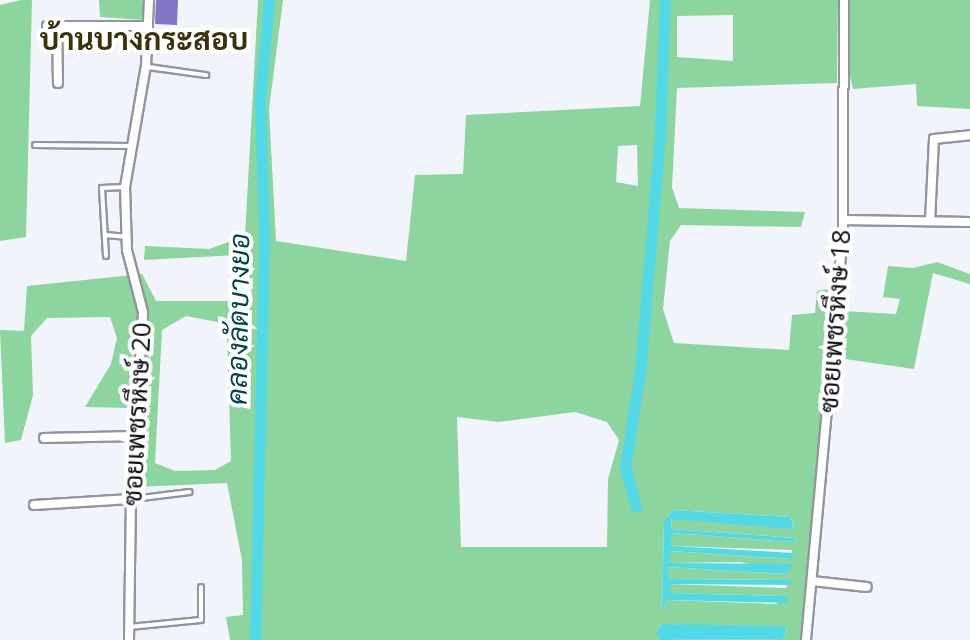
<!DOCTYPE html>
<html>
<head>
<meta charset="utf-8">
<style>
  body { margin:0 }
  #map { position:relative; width:970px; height:640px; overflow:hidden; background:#f1f4fb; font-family:"Open Sans",Sarabun,sans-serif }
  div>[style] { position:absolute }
  .green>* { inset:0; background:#8cd59e }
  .water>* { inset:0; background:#51d9e7 }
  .canal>* { height:11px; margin:-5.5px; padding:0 5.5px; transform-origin:5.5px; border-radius:5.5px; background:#51d9e7 }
  .building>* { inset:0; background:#8476c5 }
  .roads { filter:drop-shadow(2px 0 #93969d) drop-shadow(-2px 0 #93969d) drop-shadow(0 2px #93969d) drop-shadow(0 -2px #93969d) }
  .lane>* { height:4px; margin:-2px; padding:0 2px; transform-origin:2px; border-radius:2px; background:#fff }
  .street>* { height:8px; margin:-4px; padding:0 4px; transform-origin:4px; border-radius:4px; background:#fff }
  span { translate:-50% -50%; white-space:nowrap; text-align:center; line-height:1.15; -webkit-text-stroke:8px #fff; paint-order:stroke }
  .street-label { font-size:26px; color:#0d0e11 }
  .water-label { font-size:28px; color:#04454a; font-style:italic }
  .quarter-label { font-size:30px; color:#3b3207; font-weight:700 }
</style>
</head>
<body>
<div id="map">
  <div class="green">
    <i style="clip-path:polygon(21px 0,32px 0,26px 237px,0 241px,0 5px)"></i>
    <i style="clip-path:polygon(99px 0,143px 0,143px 20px,100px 17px)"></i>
    <i style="clip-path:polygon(evenodd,258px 0,283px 0,269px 109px,276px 241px,406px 261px,415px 175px,463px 174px,466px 115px,640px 106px,650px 0,838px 0,837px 83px,677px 88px,672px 187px,679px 208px,805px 212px,801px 227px,681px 225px,670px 241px,663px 309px,674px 343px,789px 350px,792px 315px,815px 313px,817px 291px,833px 288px,800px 640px,662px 640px,783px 639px,787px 629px,662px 624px,657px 634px,661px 640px,230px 640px,226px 617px,243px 615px,242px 560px,227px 483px,137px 487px,130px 408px,85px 407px,111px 364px,117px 338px,110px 317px,47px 318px,31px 336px,33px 395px,21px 440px,5px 443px,0 330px,24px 331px,27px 286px,142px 274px,156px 301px,253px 301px,249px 275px,237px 255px,144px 260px,145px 246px,209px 249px,245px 236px,258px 0,733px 15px,733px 61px,677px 57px,677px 16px,733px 15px,258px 0,637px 145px,638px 186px,616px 182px,618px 146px,637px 145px,258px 0,186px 316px,217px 322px,227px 333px,231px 461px,215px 470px,175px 471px,155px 463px,162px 330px,186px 316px,258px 0,575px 412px,607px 422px,619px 440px,608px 479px,607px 547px,461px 547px,457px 417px,498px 422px,575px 412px,258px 0,673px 510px,791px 517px,794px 528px,671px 518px,672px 529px,796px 538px,794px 542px,671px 533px,670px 546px,792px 550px,791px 559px,669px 551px,669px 563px,741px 562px,785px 574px,667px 567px,668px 579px,790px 580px,786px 588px,669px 584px,670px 593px,786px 596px,776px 604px,667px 600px,662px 614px,664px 521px,673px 510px)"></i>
    <i style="clip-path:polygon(849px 0,970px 0,970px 109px,917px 106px,916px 84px,853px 89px,848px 69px)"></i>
    <i style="clip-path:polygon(937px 262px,970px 274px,970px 284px,933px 273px,914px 369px,838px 358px,842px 311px,896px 314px,900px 299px,883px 297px,888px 266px,913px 268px)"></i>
  </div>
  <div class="water">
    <i style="clip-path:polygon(673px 510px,791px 517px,794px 529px,671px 519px,672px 529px,796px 538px,794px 542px,671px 533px,671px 546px,794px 553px,791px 559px,670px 551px,670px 563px,794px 564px,786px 574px,667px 567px,669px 579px,790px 580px,792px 585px,670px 584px,670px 593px,786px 596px,788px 603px,667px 600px,662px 614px,664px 521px)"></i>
    <i style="clip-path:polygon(662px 624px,781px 626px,787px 628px,783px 639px,661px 640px,656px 634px)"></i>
  </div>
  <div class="canal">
    <i style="left:636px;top:507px;width:41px;rotate:-105.4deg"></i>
    <i style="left:625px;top:467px;width:97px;rotate:-81.1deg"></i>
    <i style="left:640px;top:371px;width:238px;rotate:-85.2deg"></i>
    <i style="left:660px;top:134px;width:134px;rotate:-87.9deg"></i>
    <i style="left:255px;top:640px;width:402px;rotate:-88.7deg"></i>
    <i style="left:264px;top:238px;width:139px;rotate:-91.6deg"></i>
    <i style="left:260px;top:99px;width:99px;rotate:-84.8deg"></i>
  </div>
  <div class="building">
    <i style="clip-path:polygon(156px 0,178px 0,177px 25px,155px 24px)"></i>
  </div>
  <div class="roads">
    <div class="lane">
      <i style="left:148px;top:67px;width:59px;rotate:7.9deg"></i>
      <i style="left:35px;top:145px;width:94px;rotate:0.6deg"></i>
      <i style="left:105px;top:235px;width:21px;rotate:5deg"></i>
      <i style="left:106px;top:256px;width:68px;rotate:-93.4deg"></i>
      <i style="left:102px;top:188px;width:21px;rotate:-3deg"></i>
      <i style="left:133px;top:499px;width:57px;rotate:-7deg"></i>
      <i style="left:129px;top:627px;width:72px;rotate:-5.6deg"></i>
      <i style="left:201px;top:620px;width:33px;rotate:-90deg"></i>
    </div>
    <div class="street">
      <i style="left:47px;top:26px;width:101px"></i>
      <i style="left:57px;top:26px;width:57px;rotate:89deg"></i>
      <i style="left:843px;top:220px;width:127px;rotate:0.9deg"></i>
      <i style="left:930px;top:221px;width:82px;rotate:-87.2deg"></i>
      <i style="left:934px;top:139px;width:36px;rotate:-6deg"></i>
      <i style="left:44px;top:438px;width:92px;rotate:-1.2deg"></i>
      <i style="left:34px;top:505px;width:97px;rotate:-3.5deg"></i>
      <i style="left:812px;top:581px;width:55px;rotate:6.2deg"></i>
      <i style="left:129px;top:640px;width:141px;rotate:-89.2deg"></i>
      <i style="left:131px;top:499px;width:187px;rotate:-86.3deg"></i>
      <i style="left:143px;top:312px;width:64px;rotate:-104.5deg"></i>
      <i style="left:127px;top:250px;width:63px;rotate:-91.8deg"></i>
      <i style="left:125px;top:187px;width:123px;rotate:-80.2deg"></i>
      <i style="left:146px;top:66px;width:66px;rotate:-87.4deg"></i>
      <i style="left:806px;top:640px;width:406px;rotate:-84.8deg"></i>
      <i style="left:843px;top:236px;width:236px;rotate:-89.8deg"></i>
    </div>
  </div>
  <div class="street-label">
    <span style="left:835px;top:321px;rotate:-86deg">ซอยเพชรหึงษ์ 18</span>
    <span style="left:137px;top:414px;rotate:-87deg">ซอยเพชรหึงษ์ 20</span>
  </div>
  <div class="water-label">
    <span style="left:237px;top:319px;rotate:-89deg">คลองลัดบางยอ</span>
  </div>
  <div class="quarter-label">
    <span style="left:144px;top:39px">บ้านบางกระสอบ</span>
  </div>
</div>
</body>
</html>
